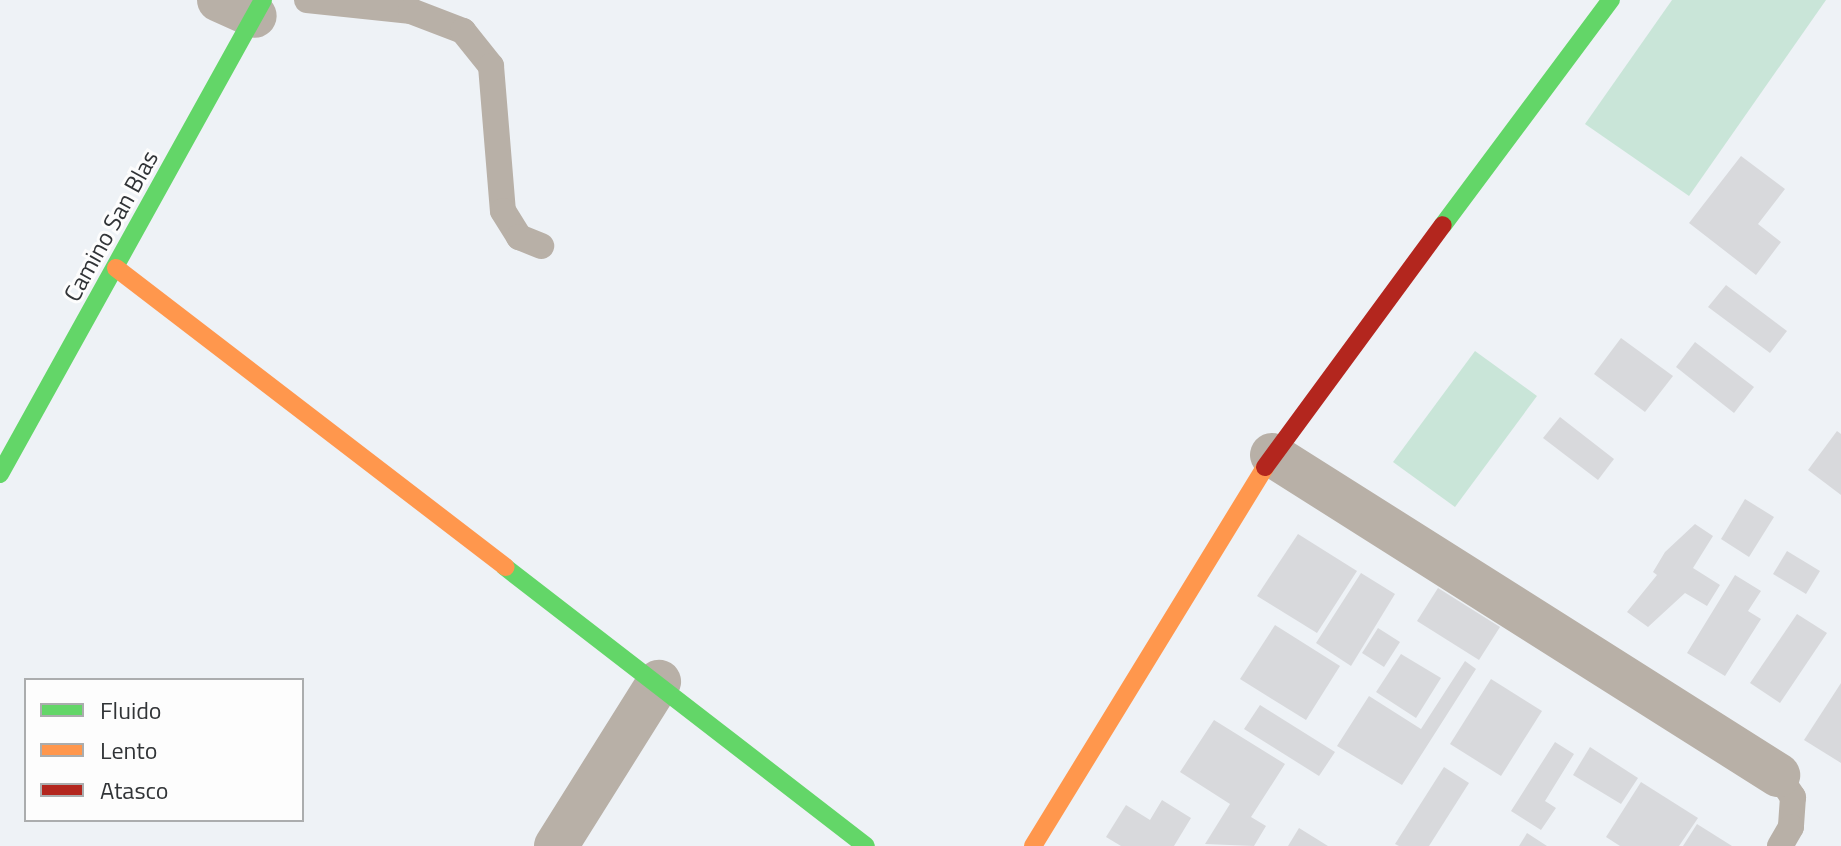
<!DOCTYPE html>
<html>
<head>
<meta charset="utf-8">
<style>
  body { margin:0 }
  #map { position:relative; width:1841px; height:846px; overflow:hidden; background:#eef2f6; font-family:"Titillium Web",sans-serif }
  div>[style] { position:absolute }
  .green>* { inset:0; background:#c9e5d8 }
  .building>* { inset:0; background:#d8d9dc }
  .lane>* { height:26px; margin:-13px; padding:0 13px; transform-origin:13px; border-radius:13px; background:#b8b0a7 }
  .street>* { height:44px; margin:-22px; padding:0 22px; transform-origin:22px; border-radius:22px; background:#b8b0a7 }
  .fast>* { height:18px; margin:-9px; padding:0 9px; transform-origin:9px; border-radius:9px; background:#63d668 }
  .slow>* { height:18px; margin:-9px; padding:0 9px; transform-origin:9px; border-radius:9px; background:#ff974d }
  .jam>* { height:18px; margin:-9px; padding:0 9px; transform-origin:9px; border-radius:9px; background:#b3261e }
  span { translate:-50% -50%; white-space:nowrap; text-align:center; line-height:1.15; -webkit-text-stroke:6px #fdfdfd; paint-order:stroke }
  .street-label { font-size:24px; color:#313437 }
  .legend { position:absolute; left:24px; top:678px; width:280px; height:144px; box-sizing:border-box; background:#fdfdfd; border:2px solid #abadae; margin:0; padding:10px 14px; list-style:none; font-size:24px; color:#313437 }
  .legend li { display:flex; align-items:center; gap:16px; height:40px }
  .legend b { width:40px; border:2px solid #abadae }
</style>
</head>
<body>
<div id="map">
  <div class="green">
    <i style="clip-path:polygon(1672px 0,1826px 0,1689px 196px,1585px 124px)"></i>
    <i style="clip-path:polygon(1475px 351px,1537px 396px,1455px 507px,1393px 462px)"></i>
  </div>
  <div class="building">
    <i style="clip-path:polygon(1741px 156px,1785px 189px,1758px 224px,1781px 242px,1756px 275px,1689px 223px)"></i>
    <i style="clip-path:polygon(1726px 285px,1787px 331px,1770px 353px,1708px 307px)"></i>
    <i style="clip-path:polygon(1621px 338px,1673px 376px,1645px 412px,1594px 374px)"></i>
    <i style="clip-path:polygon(1695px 342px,1754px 387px,1734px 413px,1676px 367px)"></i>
    <i style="clip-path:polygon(1560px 417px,1614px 459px,1598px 480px,1543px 438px)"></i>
    <i style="clip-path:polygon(1837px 431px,1841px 434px,1841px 495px,1808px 470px)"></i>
    <i style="clip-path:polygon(1745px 499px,1774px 517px,1749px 557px,1721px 539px)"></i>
    <i style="clip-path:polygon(1695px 524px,1713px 536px,1693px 568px,1720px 585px,1707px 606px,1685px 593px,1648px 627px,1627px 612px,1657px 575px,1653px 572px,1665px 552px)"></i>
    <i style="clip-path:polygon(1298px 534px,1357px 571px,1317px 633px,1257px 596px)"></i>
    <i style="clip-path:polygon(1787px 551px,1820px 571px,1806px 594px,1773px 574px)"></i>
    <i style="clip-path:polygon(1361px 573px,1395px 594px,1351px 666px,1316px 643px)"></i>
    <i style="clip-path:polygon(1735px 575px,1761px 591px,1748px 611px,1761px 619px,1725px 676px,1687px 653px)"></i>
    <i style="clip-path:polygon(1438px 588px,1500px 627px,1479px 660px,1417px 621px)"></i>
    <i style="clip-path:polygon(1797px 614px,1827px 633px,1780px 703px,1750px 683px)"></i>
    <i style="clip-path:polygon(1275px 625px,1340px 666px,1306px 720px,1240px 679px)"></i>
    <i style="clip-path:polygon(1378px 628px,1400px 642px,1384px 667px,1362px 653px)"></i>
    <i style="clip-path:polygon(1401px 654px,1441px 678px,1416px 718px,1376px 692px)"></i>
    <i style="clip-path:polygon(1465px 661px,1476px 669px,1402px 785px,1337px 746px,1369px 696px,1421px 729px)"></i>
    <i style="clip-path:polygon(1491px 679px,1542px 711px,1501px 776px,1450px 744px)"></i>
    <i style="clip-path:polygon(1841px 683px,1841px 763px,1804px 740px)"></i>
    <i style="clip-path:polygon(1260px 705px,1335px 752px,1319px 776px,1244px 729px)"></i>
    <i style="clip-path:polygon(1214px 720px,1285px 764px,1251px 817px,1266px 826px,1254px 846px,1205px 844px,1230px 804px,1180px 772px)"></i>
    <i style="clip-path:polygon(1555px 742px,1574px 754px,1545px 801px,1556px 808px,1541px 830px,1511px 811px)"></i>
    <i style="clip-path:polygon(1590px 747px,1638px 778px,1621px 804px,1573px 775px)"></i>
    <i style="clip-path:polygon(1444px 767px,1469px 783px,1429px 846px,1399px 846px,1395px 844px)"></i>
    <i style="clip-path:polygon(1641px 782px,1698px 818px,1679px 846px,1620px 846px,1606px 837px)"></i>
    <i style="clip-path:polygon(1162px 800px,1191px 818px,1174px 846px,1121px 846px,1106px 837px,1126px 805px,1150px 820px)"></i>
    <i style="clip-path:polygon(1697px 824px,1732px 846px,1683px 846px)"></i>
    <i style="clip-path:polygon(1299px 828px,1328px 846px,1288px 846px)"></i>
    <i style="clip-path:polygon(1527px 833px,1547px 846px,1519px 846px)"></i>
  </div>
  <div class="lane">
    <i style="left:307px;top:0;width:105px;rotate:6deg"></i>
    <i style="left:411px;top:11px;width:56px;rotate:21deg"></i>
    <i style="left:463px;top:31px;width:45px;rotate:51.3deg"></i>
    <i style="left:491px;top:66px;width:145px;rotate:85.3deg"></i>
    <i style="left:503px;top:211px;width:31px;rotate:58deg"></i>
    <i style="left:519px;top:237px;width:24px;rotate:22deg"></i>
    <i style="left:1778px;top:775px;width:27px;rotate:56deg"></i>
    <i style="left:1793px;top:797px;width:30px;rotate:94deg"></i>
    <i style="left:1791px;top:827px;width:22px;rotate:120deg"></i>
  </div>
  <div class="street">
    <i style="left:219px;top:0;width:39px;rotate:24deg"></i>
    <i style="left:1272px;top:455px;width:599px;rotate:32.31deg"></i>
    <i style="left:556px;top:846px;width:194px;rotate:-57.9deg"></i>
  </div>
  <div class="fast">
    <i style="left:1443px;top:225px;width:281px;rotate:-53.3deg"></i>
    <i style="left:0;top:474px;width:542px;rotate:-60.98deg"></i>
    <i style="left:505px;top:567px;width:456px;rotate:37.7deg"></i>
  </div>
  <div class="slow">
    <i style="left:116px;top:268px;width:491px;rotate:37.5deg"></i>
    <i style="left:1033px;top:846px;width:444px;rotate:-58.5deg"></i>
  </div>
  <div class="jam">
    <i style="left:1265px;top:467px;width:300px;rotate:-53.7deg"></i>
  </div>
  <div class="street-label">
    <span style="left:111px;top:226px;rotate:-61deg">Camino San Blas</span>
  </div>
  <ul class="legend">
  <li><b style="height:10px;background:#63d668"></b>Fluido</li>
  <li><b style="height:10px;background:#ff974d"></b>Lento</li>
  <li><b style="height:10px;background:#b3261e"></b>Atasco</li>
  </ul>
</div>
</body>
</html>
